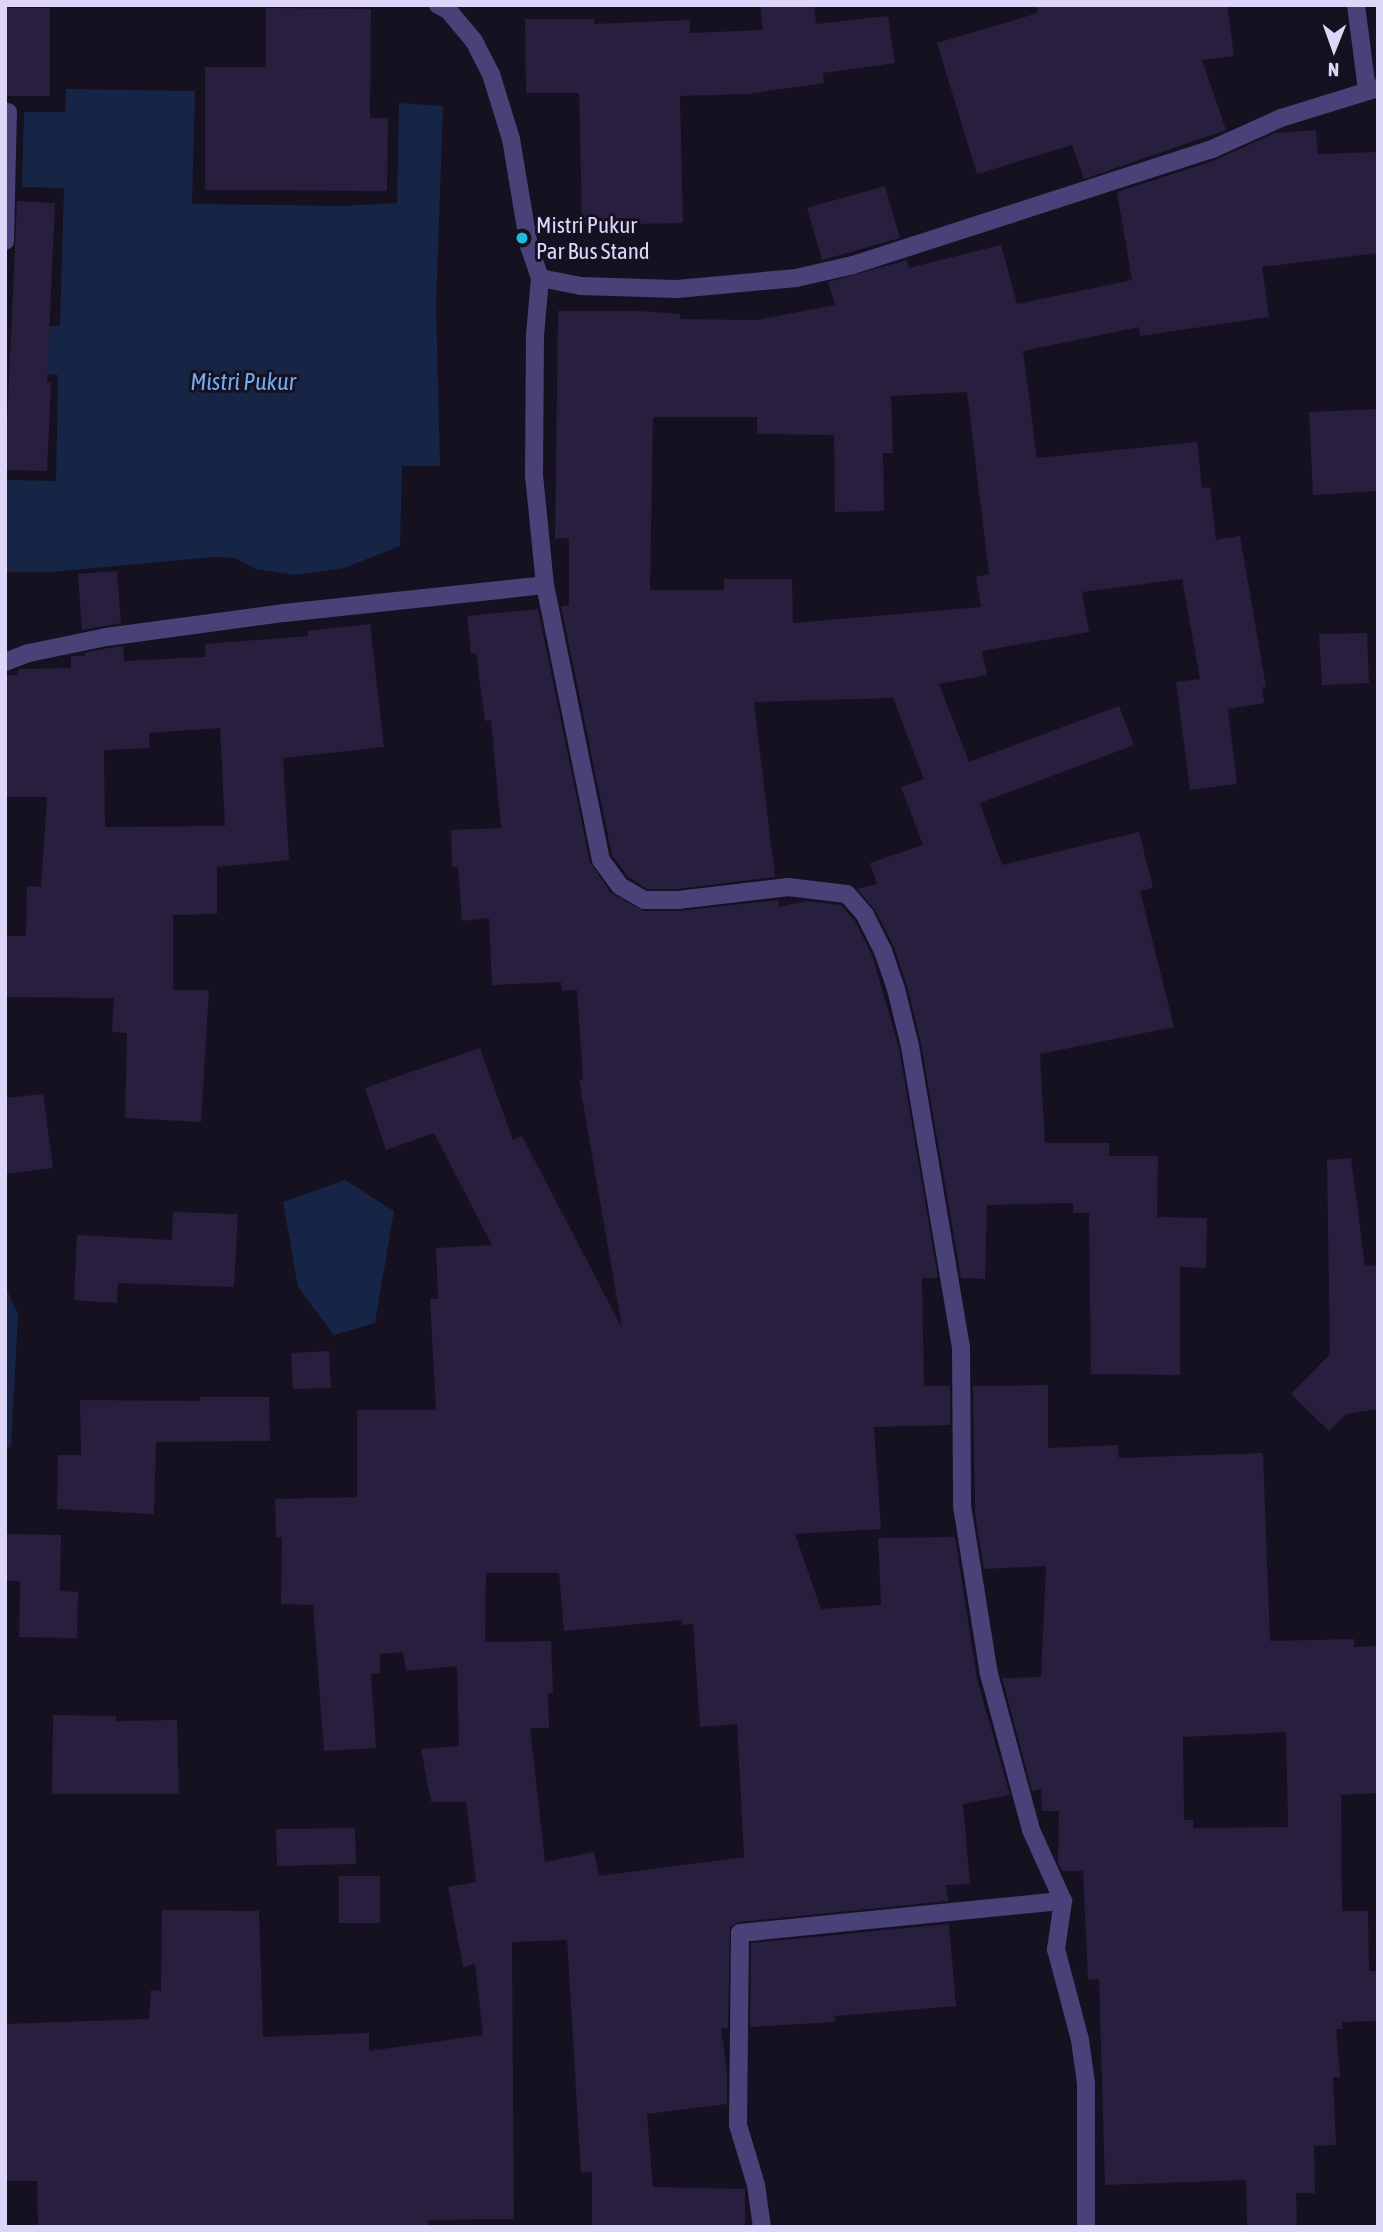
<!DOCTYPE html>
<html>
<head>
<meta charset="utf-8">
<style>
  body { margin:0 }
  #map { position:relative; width:1383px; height:2232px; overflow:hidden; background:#151121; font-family:"Asap Condensed",sans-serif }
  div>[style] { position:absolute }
  .water>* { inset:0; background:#162545 }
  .building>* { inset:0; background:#281f3f }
  .minor>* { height:18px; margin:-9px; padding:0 9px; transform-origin:9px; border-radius:9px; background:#484279 }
  .tertiary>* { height:18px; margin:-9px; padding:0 9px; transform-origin:9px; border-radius:9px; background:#484279 }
  .dots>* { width:19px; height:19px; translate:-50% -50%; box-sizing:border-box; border:4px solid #151121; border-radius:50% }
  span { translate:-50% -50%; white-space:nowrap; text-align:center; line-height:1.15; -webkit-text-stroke:6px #151121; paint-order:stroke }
  .poi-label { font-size:23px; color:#ddd6f9 }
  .left { translate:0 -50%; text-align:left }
  .water-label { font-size:24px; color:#72aaeb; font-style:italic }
  .frame { position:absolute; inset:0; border:7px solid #ddd6f9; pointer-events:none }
  .north { position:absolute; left:1299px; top:14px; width:70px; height:70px; -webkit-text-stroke:5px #151121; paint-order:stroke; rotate:181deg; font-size:19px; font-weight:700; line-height:28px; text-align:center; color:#ddd6f9 }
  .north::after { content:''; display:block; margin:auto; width:24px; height:32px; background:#ddd6f9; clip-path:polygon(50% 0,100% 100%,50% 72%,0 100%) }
</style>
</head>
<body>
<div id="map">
  <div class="water">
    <i style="clip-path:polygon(66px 89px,195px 91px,192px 204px,343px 206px,397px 203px,399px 103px,443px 106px,436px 304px,440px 466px,402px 466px,400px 546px,344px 568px,295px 575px,256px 569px,235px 558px,214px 557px,51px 572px,6px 572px,7px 480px,56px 481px,58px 375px,13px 371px,16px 326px,60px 326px,64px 188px,22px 187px,24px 112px,65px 112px)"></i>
    <i style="clip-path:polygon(345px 1180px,394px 1211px,375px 1323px,334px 1335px,298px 1287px,283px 1202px)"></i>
    <i style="clip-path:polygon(5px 1286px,18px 1314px,11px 1447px,5px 1448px)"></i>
  </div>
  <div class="building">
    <i style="clip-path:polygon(760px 5px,814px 5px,816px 24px,888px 16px,895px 63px,823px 73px,824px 83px,747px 94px,680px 96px,683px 223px,582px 225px,579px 93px,526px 93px,525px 19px,594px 19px,594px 24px,690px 20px,690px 33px,763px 30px)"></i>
    <i style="clip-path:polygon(1037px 5px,1227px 5px,1234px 56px,1202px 60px,1226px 130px,1084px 179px,1072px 145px,977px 174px,937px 43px,1038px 13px)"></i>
    <i style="clip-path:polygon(5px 8px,50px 8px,50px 96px,5px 96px)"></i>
    <i style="clip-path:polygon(266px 8px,371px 9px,370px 118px,388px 118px,387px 191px,205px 190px,205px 67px,266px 67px)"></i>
    <i style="clip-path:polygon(evenodd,1316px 130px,1318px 154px,1378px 152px,1378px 253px,1262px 267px,1269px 317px,1140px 336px,1139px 327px,1023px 351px,1037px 458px,1197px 442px,1202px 488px,1210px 487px,1216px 540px,1240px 536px,1266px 687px,1262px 687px,1264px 703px,1228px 709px,1237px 784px,1190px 790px,1176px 682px,1200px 679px,1182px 579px,1082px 592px,1089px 632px,982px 651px,987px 675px,939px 684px,969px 762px,1119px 706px,1134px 745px,980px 803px,1002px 865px,1139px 832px,1153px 888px,1140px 891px,1174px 1027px,1040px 1054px,1045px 1143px,1109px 1143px,1109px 1156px,1158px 1156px,1157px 1217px,1207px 1218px,1206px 1268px,1180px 1267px,1180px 1375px,1091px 1374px,1089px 1213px,1073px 1213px,1073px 1203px,987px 1205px,985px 1279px,961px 1278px,921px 1044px,907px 986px,894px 947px,875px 910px,857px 889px,877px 884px,870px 863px,923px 845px,901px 787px,924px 779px,893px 698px,754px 702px,775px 877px,677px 889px,647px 889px,628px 877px,612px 855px,561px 606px,569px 606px,569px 538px,555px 539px,558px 311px,639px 311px,680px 314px,680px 319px,757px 320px,835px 305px,828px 282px,907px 260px,909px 268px,1001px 245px,1017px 304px,1132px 280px,1117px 192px,1213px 161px,1275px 133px,1316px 130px,967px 392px,989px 574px,976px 577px,981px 607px,793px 623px,792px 579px,724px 579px,724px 590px,650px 590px,653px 417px,757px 417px,757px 434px,834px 435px,835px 512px,884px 511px,883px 453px,893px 453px,891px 396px,967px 392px)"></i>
    <i style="clip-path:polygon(885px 186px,900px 238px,822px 260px,807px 208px)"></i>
    <i style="clip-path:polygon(17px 201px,55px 203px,47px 382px,51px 382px,47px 471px,5px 470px)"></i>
    <i style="clip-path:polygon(1378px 409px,1378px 491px,1313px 495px,1309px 412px)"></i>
    <i style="clip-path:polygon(117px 571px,121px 623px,82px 630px,78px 574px)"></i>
    <i style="clip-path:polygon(evenodd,538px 609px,590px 862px,611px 893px,644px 911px,679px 911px,778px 900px,779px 907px,806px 901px,841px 905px,855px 921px,872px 955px,899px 1048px,938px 1278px,922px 1278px,924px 1386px,950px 1386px,950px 1425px,874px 1427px,881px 1529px,795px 1534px,821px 1609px,881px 1605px,878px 1538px,955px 1537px,977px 1679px,1010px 1795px,963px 1804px,970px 1884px,946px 1885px,948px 1901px,739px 1922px,730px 1927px,728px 2028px,721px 2028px,727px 2071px,727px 2104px,647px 2114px,653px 2187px,745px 2189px,745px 2227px,592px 2227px,592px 2172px,581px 2173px,567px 1940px,512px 1942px,514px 2219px,428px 2220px,429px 2227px,38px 2227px,37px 2181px,5px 2181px,5px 2024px,149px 2019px,151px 1990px,161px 1991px,162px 1910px,259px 1911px,263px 2037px,369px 2033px,369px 2051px,483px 2035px,475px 1964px,463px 1967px,448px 1887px,476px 1882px,466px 1802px,431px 1802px,421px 1749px,459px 1746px,457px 1666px,406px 1671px,403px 1652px,380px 1654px,380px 1673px,371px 1674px,376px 1748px,324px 1751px,313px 1605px,281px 1604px,282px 1537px,276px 1537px,275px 1499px,357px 1497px,357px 1410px,436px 1410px,430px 1299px,438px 1299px,436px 1248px,492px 1245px,434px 1133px,386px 1150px,365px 1088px,480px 1048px,513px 1140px,522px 1136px,622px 1328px,579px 1080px,583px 1079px,577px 990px,562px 991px,561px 982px,492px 985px,489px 918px,462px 921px,458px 867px,452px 867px,451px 830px,501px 828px,491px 720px,485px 721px,476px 653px,471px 654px,467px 616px,538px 609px,486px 1573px,559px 1573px,564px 1631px,682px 1620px,682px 1625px,693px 1624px,700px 1727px,737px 1724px,744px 1857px,599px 1876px,594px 1852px,545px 1862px,530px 1728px,549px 1728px,548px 1693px,553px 1693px,551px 1641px,485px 1642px,486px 1573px)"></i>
    <i style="clip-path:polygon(evenodd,370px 624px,384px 747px,283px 758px,289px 860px,217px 867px,217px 914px,173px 915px,173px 990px,209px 990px,201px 1122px,125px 1118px,127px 1033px,112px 1032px,114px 998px,5px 997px,5px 936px,26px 936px,27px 886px,41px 887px,47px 797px,5px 797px,5px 675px,17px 675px,19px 669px,71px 668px,71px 656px,85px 656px,84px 653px,108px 648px,123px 646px,124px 661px,206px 657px,205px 644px,308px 636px,308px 631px,370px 624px,220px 728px,225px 826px,105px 827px,104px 750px,149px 748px,149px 733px,220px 728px)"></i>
    <i style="clip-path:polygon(1367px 633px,1369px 683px,1322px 685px,1319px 634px)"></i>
    <i style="clip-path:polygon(43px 1094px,53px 1168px,5px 1174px,5px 1098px)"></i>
    <i style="clip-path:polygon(1351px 1158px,1365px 1266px,1376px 1265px,1378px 1409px,1346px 1414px,1329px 1431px,1291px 1394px,1330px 1354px,1327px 1160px)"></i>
    <i style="clip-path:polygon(173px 1212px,238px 1214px,234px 1287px,118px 1283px,117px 1303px,74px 1300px,77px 1235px,172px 1240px)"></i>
    <i style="clip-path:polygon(329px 1351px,331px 1388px,293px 1389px,291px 1353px)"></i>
    <i style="clip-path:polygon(evenodd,1048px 1385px,1048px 1448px,1118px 1445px,1119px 1458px,1263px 1453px,1270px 1641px,1354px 1639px,1354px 1647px,1378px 1646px,1378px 1793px,1341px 1795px,1342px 1911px,1368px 1911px,1369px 1971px,1378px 1971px,1378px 2021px,1342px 2022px,1343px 2029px,1336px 2029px,1340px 2077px,1333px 2077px,1336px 2145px,1314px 2146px,1315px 2193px,1296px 2193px,1297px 2227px,1247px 2227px,1246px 2180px,1105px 2185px,1099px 1979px,1088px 1980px,1083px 1871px,1062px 1871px,1058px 1862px,1059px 1811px,1042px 1811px,1041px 1789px,1032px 1791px,1002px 1678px,1041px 1677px,1046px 1566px,984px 1569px,975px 1513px,973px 1386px,1048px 1385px,1286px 1732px,1288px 1827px,1193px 1828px,1193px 1820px,1184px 1820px,1183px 1737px,1286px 1732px)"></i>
    <i style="clip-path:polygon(200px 1397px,269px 1397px,270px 1441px,156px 1442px,154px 1514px,57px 1509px,58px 1455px,81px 1455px,80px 1400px,200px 1401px)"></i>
    <i style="clip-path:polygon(5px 1534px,61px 1535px,60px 1591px,78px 1592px,77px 1638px,19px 1637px,20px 1581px,5px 1581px)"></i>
    <i style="clip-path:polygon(53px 1715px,116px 1716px,116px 1721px,177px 1720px,179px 1794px,52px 1794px)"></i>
    <i style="clip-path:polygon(355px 1828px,356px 1864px,277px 1866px,276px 1829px)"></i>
    <i style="clip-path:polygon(339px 1876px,380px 1876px,380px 1923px,339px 1923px)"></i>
    <i style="clip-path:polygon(949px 1924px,956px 2006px,835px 2016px,835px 2022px,750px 2027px,751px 1943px)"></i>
  </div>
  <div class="minor">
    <i style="left:1356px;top:5px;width:86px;rotate:82.6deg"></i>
    <i style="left:5px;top:241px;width:129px;rotate:-88.7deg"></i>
    <i style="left:540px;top:278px;width:57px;rotate:95deg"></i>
    <i style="left:535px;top:335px;width:140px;rotate:90.4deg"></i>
    <i style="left:534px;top:475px;width:111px;rotate:84.3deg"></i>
    <i style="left:545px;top:585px;width:281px;rotate:78.5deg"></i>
    <i style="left:601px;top:860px;width:32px;rotate:54deg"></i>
    <i style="left:620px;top:886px;width:28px;rotate:30deg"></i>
    <i style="left:644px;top:900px;width:34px"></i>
    <i style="left:678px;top:900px;width:111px;rotate:-6.7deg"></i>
    <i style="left:788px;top:887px;width:59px;rotate:6.8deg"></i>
    <i style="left:847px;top:894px;width:28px;rotate:49deg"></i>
    <i style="left:865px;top:915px;width:40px;rotate:63.4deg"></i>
    <i style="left:883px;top:951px;width:40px;rotate:71.1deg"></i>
    <i style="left:896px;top:989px;width:59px;rotate:76.2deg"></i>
    <i style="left:910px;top:1046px;width:305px;rotate:80.4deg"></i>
    <i style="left:961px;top:1347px;width:159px;rotate:89.6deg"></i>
    <i style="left:962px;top:1506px;width:170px;rotate:80.9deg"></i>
    <i style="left:989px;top:1674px;width:162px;rotate:74.9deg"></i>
    <i style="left:1031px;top:1830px;width:78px;rotate:65.7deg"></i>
    <i style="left:1063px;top:1901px;width:49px;rotate:98.3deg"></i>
    <i style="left:1056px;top:1949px;width:94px;rotate:75.2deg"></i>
    <i style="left:1080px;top:2040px;width:43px;rotate:82.1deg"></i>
    <i style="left:1086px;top:2083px;width:144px;rotate:90deg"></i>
    <i style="left:5px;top:662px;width:26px;rotate:-21deg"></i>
    <i style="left:29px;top:653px;width:79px;rotate:-11.7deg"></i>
    <i style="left:106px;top:637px;width:180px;rotate:-7.7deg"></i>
    <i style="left:284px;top:613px;width:262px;rotate:-6.1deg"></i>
    <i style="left:762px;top:2227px;width:42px;rotate:-98.1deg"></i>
    <i style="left:756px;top:2185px;width:63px;rotate:-106.7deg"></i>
    <i style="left:738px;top:2125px;width:192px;rotate:-89.4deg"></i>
    <i style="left:740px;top:1933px;width:325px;rotate:-5.7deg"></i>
  </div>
  <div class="tertiary">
    <i style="left:438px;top:5px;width:11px;rotate:27deg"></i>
    <i style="left:448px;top:10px;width:40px;rotate:50deg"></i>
    <i style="left:474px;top:41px;width:37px;rotate:63deg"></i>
    <i style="left:491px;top:74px;width:68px;rotate:72.9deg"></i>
    <i style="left:511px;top:139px;width:109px;rotate:80.5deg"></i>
    <i style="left:529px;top:246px;width:34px;rotate:71deg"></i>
    <i style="left:540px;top:278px;width:42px;rotate:11deg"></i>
    <i style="left:581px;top:286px;width:96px;rotate:1.8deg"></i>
    <i style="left:677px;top:289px;width:120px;rotate:-5.3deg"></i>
    <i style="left:796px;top:278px;width:58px;rotate:-12.8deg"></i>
    <i style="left:853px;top:265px;width:375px;rotate:-17.9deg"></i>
    <i style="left:1210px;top:150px;width:78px;rotate:-24.3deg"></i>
    <i style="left:1281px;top:118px;width:102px;rotate:-17.2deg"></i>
  </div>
  <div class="dots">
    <i style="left:522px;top:238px;background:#1fbbdc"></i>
  </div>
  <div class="poi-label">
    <span class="left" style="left:536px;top:238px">Mistri Pukur<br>Par Bus Stand</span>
  </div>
  <div class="water-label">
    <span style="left:243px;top:382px">Mistri Pukur</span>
  </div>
  <div class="frame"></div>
  <div class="north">N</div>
</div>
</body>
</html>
